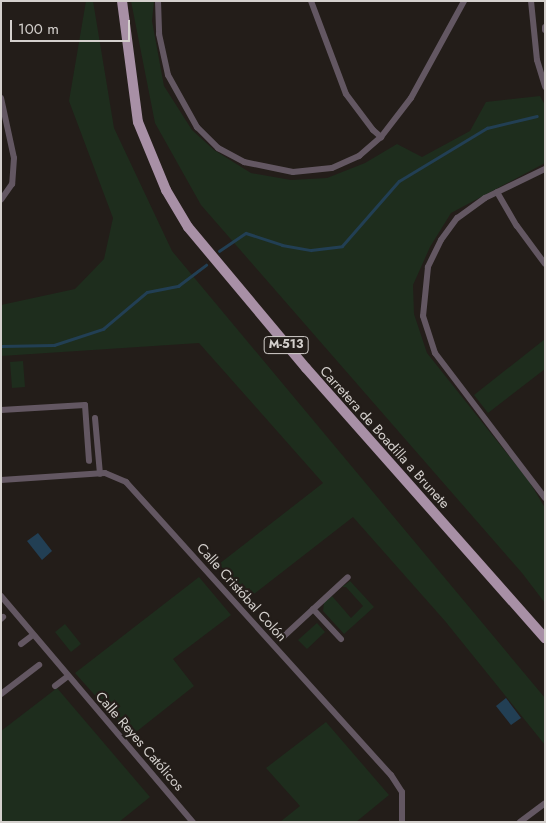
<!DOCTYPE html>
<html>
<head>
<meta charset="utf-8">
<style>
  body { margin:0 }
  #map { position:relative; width:546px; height:823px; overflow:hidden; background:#231d19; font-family:Jost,sans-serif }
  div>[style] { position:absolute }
  .green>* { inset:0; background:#1e2d1d }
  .water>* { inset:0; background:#223f54 }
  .stream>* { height:2.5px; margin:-1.25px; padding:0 1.25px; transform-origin:1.25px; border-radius:1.25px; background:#223f54 }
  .street>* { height:6px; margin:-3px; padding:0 3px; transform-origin:3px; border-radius:3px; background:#635762 }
  .primary>* { height:10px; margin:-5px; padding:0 5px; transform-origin:5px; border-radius:5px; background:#a890a6 }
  span { translate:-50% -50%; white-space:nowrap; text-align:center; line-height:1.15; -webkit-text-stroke:4.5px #231d19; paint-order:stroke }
  .shield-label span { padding:1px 4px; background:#231d19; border:1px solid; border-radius:4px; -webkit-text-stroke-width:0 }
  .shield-label { font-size:12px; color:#d4d0cd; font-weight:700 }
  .street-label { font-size:14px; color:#d4d0cd }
  .frame { position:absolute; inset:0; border:2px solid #d4d0cd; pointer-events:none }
  .scale { position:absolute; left:10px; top:20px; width:120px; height:22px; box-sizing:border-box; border:2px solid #d4d0cd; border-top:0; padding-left:6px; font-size:15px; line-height:18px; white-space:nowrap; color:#d4d0cd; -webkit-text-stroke:4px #231d19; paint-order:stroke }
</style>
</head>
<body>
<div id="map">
  <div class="green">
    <i style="clip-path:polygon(86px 1px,93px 1px,114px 128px,172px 251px,545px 698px,545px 745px,445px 621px,353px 517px,249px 598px,219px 564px,323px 483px,199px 343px,1px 356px,1px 305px,75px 289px,104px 259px,113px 218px,69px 101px)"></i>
    <i style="clip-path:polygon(131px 1px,154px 1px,152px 21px,164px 86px,192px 130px,214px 150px,251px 173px,291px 180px,327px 178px,365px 163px,397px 144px,422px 157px,470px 131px,486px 102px,540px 96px,545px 105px,545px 163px,451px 213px,430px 247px,413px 285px,414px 314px,427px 353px,529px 481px,545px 508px,545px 603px,522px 573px,201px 205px,155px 123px)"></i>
    <i style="clip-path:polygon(545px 339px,545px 369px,488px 413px,474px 395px)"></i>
    <i style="clip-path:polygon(23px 361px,25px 387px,12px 388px,10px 362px)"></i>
    <i style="clip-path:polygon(199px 577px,231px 615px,173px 659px,194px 686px,131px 736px,108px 709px,112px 705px,105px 697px,100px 701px,75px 673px)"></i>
    <i style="clip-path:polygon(350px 581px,374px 607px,344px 634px,323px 611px,324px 603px,332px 596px,351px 618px,363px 606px,346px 587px,342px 587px)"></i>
    <i style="clip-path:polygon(317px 623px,325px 632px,307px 649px,298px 640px)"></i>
    <i style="clip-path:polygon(65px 624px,81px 644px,71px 652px,55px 632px)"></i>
    <i style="clip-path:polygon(57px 688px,150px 797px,119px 822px,1px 822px,1px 731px)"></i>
    <i style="clip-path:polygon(326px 722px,389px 795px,356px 822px,280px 822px,300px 806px,266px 768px)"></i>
  </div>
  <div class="water">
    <i style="clip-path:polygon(38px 533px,52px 551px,42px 560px,27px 541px)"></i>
    <i style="clip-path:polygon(506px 698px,521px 718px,511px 725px,496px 706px)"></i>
  </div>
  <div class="stream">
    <i style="left:219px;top:251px;width:32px;rotate:-34deg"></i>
    <i style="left:246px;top:233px;width:38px;rotate:18deg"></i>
    <i style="left:282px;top:245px;width:29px;rotate:10deg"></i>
    <i style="left:311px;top:250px;width:31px;rotate:-7deg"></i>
    <i style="left:342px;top:246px;width:86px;rotate:-48.8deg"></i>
    <i style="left:399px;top:181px;width:103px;rotate:-31.1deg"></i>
    <i style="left:487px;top:128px;width:51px;rotate:-13.5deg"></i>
    <i style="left:1px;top:346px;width:53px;rotate:-1.1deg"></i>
    <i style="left:54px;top:345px;width:52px;rotate:-18.1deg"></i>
    <i style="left:103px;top:329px;width:57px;rotate:-40.1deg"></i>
    <i style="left:147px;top:292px;width:32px;rotate:-11deg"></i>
    <i style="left:178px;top:286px;width:35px;rotate:-37deg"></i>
  </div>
  <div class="street">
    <i style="left:158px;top:1px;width:33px;rotate:88deg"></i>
    <i style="left:159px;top:34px;width:42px;rotate:77.6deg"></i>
    <i style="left:168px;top:75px;width:60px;rotate:60.9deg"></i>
    <i style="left:197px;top:127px;width:30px;rotate:45deg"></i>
    <i style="left:218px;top:148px;width:30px;rotate:28deg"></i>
    <i style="left:244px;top:162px;width:50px;rotate:11.5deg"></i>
    <i style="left:293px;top:172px;width:39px;rotate:-6deg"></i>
    <i style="left:332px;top:168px;width:30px;rotate:-24deg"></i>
    <i style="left:359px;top:156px;width:29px;rotate:-41deg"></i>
    <i style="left:381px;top:137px;width:49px;rotate:-52.4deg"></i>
    <i style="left:411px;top:98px;width:111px;rotate:-61.3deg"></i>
    <i style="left:311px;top:1px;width:99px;rotate:69.4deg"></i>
    <i style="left:346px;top:94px;width:45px;rotate:53.1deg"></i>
    <i style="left:373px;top:130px;width:11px;rotate:41deg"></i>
    <i style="left:531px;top:1px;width:59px;rotate:84.2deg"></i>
    <i style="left:537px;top:60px;width:28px;rotate:73deg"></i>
    <i style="left:545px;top:27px;width:3px;rotate:90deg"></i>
    <i style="left:1px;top:98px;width:61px;rotate:77.8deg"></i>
    <i style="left:14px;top:158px;width:26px;rotate:94deg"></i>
    <i style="left:12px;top:184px;width:19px;rotate:125deg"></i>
    <i style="left:545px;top:169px;width:67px;rotate:154.2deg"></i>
    <i style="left:485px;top:198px;width:34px;rotate:144deg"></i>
    <i style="left:457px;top:218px;width:27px;rotate:126deg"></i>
    <i style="left:441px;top:240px;width:30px;rotate:116deg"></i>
    <i style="left:428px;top:267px;width:49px;rotate:95.8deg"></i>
    <i style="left:423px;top:316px;width:39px;rotate:72deg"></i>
    <i style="left:435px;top:353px;width:182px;rotate:52.8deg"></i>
    <i style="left:497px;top:192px;width:39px;rotate:60deg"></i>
    <i style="left:517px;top:226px;width:47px;rotate:53.6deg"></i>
    <i style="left:1px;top:410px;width:84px;rotate:-3.4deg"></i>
    <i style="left:85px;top:405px;width:56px;rotate:85.9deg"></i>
    <i style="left:95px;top:418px;width:56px;rotate:84.9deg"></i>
    <i style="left:1px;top:480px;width:104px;rotate:-3.9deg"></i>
    <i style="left:105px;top:473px;width:23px;rotate:23deg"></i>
    <i style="left:126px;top:482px;width:395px;rotate:47.9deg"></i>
    <i style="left:391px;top:775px;width:20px;rotate:57deg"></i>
    <i style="left:402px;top:792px;width:30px;rotate:90deg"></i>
    <i style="left:1px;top:596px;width:297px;rotate:49.7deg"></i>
    <i style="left:313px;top:609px;width:41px;rotate:47deg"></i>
    <i style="left:1px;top:619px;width:3px;rotate:-45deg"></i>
    <i style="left:283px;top:637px;width:88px;rotate:-42.7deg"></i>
    <i style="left:21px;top:644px;width:15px;rotate:-37deg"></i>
    <i style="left:55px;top:686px;width:15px;rotate:-37deg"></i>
    <i style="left:1px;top:694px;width:48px;rotate:-37.3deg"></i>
    <i style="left:520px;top:822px;width:31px;rotate:-37deg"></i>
  </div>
  <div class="primary">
    <i style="left:122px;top:1px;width:122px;rotate:82.5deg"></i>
    <i style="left:138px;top:122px;width:74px;rotate:67.6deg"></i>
    <i style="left:166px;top:190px;width:43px;rotate:59.3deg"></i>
    <i style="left:188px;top:227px;width:184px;rotate:50.1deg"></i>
    <i style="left:306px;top:368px;width:361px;rotate:48.5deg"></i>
  </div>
  <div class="shield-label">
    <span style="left:286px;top:345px">M-513</span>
  </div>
  <div class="street-label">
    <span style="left:385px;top:437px;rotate:48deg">Carretera de Boadilla a Brunete</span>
    <span style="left:242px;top:592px;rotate:48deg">Calle Cristóbal Colón</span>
    <span style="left:140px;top:741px;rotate:49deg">Calle Reyes Católicos</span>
  </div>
  <div class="frame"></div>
  <div class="scale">100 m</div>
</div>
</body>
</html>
